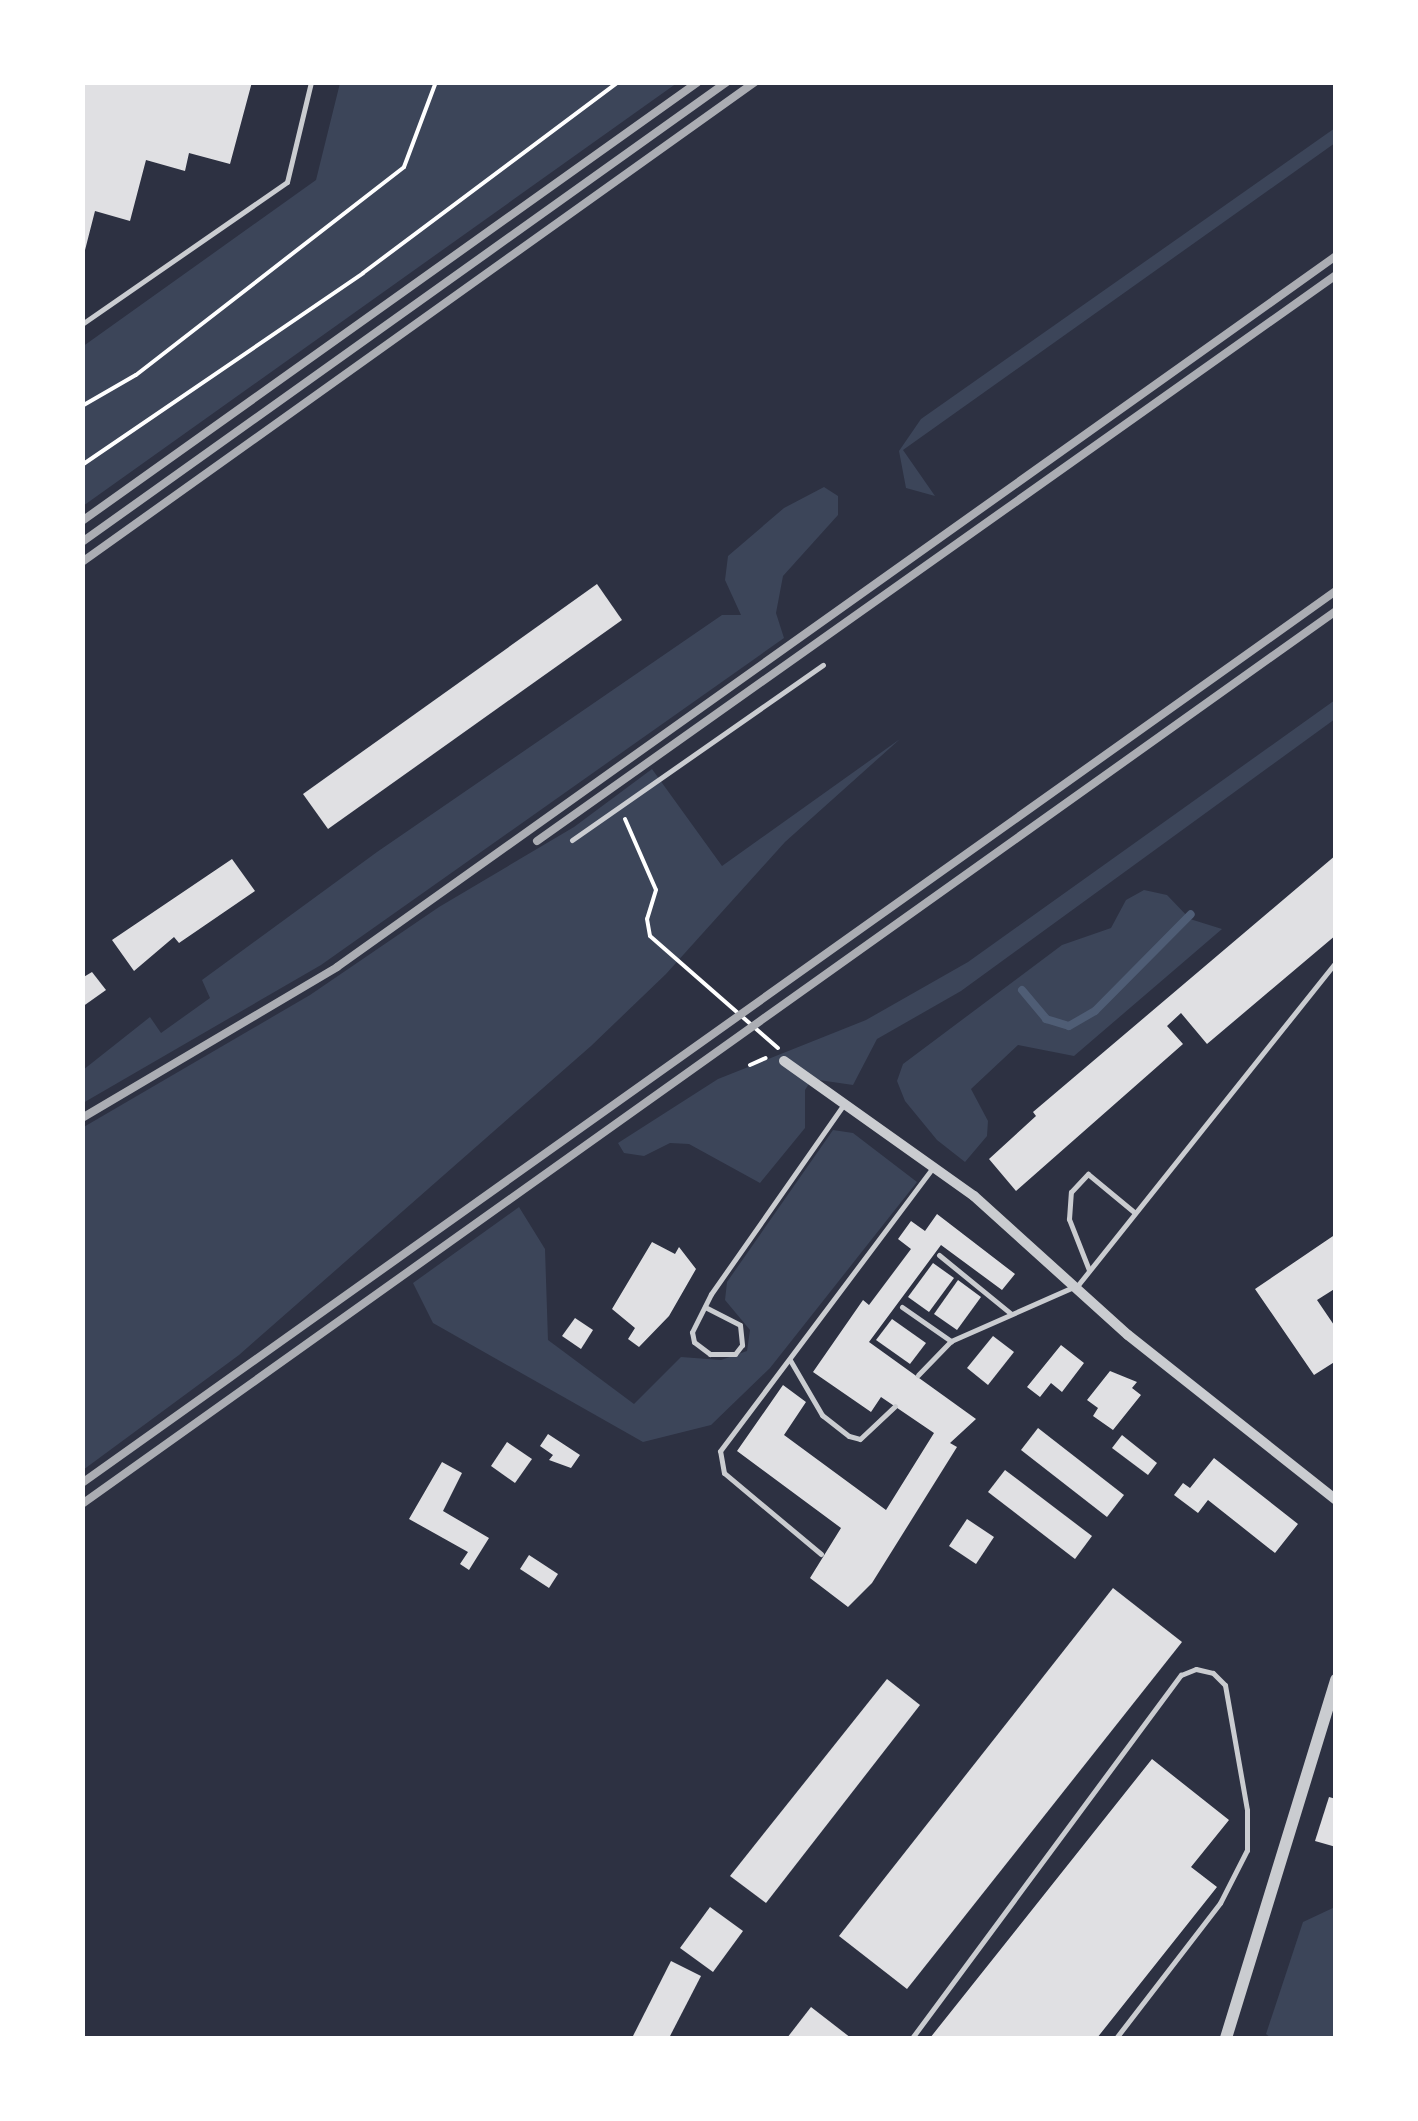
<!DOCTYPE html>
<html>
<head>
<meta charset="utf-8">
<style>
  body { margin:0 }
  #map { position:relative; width:1418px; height:2121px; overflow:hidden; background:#2d3142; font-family:Overpass,sans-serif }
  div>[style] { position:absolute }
  .green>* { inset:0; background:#3c4559 }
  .stream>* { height:8px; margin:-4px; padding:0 4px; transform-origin:4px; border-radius:4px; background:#4f5d75 }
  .building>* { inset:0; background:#e0e0e3 }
  .path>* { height:4px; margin:-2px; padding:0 2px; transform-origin:2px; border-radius:2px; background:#fff }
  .service>* { height:5px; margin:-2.5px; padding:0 2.5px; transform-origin:2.5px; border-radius:2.5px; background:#caccd0 }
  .minor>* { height:10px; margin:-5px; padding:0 5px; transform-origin:5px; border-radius:5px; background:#caccd0 }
  .tertiary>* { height:12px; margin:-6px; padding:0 6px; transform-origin:6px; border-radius:6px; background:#caccd0 }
  .rail>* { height:8px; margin:-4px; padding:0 4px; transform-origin:4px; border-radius:4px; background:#abadb3 }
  span { translate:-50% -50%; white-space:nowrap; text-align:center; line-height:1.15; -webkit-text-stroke:9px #fff; paint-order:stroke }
  .frame { position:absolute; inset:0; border:85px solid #fff; pointer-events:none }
</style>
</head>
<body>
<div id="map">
  <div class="green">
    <i style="clip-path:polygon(340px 83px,677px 83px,83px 506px,82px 347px,316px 180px)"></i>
    <i style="clip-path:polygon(1335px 128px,1335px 143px,903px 450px,935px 496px,906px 488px,899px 451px,921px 419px)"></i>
    <i style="clip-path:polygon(824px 487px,838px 496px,838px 515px,783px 576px,776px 613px,784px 638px,321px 965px,83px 1103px,83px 1070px,150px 1017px,161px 1033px,210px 998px,202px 980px,377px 852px,722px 615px,741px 615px,725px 580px,728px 556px,784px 508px)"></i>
    <i style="clip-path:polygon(1335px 700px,1335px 719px,961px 991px,877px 1039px,853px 1085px,812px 1079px,805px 1090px,805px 1128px,760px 1183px,689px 1144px,670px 1143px,644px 1156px,624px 1153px,618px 1143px,718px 1079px,866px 1020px,968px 962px)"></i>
    <i style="clip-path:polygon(900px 739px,785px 842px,666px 974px,591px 1046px,239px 1355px,83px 1470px,82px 1128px,310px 995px,439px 907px,574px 827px,652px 769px,722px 866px)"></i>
    <i style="clip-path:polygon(1144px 890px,1167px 895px,1190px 919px,1222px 929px,1074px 1056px,1018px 1045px,971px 1089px,988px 1121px,987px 1136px,965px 1162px,937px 1140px,905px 1101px,897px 1081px,903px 1064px,1062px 945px,1111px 928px,1126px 900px)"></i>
    <i style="clip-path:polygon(833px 1130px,853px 1133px,917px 1182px,770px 1368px,711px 1425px,643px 1442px,433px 1323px,413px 1283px,519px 1207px,545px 1249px,548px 1340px,634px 1404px,681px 1357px,721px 1360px,747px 1351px,750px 1330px,725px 1300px,727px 1282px)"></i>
    <i style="clip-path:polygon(1335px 1907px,1335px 2038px,1271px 2038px,1266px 2034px,1303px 1922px)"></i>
  </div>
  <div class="stream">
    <i style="left:1022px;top:990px;width:38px;rotate:50deg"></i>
    <i style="left:1046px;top:1019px;width:24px;rotate:17deg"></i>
    <i style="left:1069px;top:1026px;width:30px;rotate:-30deg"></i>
    <i style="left:1095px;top:1011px;width:136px;rotate:-45.3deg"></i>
  </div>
  <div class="building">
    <i style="clip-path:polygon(82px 82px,252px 82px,230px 164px,189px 153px,185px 171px,146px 160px,130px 221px,95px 211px,84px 254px)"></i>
    <i style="clip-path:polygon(597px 584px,622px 620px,328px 829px,303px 794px)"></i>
    <i style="clip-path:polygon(1336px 855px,1336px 935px,1207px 1044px,1181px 1013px,1167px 1026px,1183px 1044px,1016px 1191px,989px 1159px,1036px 1116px,1033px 1112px)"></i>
    <i style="clip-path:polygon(232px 859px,255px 891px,179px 943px,174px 937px,134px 971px,112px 940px)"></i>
    <i style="clip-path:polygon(92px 972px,106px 990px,82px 1007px,82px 978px)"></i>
    <i style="clip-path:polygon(937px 1214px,1015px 1274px,1002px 1290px,941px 1245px,869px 1342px,976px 1419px,950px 1443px,957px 1447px,872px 1583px,848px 1607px,810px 1578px,841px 1528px,737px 1451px,783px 1385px,806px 1402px,784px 1435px,886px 1510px,934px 1433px,881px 1397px,871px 1412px,813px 1372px,863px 1300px,869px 1305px,911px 1249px,898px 1239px,911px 1221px,925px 1231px)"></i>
    <i style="clip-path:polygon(1336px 1234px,1336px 1288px,1317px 1300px,1336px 1328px,1336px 1361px,1314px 1375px,1255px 1289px)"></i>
    <i style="clip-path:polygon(652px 1242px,675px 1254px,679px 1247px,696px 1269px,669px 1316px,639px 1347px,628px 1339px,635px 1328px,612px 1309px)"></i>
    <i style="clip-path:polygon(933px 1263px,954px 1278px,929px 1312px,908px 1297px)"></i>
    <i style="clip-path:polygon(958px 1280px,981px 1297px,957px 1330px,934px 1314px)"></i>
    <i style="clip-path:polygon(575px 1318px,593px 1330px,581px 1349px,562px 1336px)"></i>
    <i style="clip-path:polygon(892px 1319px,926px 1343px,910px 1364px,876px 1340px)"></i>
    <i style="clip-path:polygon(993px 1336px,1014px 1352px,988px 1385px,967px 1368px)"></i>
    <i style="clip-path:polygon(1061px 1345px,1084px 1363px,1062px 1392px,1051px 1383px,1040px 1397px,1027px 1387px)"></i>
    <i style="clip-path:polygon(1110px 1371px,1137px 1382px,1132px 1388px,1141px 1395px,1113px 1430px,1093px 1416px,1098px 1408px,1087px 1400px)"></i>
    <i style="clip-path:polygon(1038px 1428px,1124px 1495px,1107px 1517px,1021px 1450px)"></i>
    <i style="clip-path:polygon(548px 1434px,580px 1455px,571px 1468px,549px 1460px,553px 1455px,540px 1446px)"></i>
    <i style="clip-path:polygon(1122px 1435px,1157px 1463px,1148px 1475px,1112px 1448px)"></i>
    <i style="clip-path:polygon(507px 1442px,532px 1459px,515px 1483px,491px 1466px)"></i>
    <i style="clip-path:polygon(1214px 1458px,1298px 1524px,1275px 1553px,1208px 1500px,1198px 1513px,1174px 1495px,1183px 1483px,1190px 1488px)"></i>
    <i style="clip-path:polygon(442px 1462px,462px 1473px,443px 1511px,489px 1538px,469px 1570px,460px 1564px,468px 1552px,409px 1519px)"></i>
    <i style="clip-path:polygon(1005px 1470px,1092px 1536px,1075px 1559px,988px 1492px)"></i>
    <i style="clip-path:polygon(967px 1519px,994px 1537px,976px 1564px,949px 1546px)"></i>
    <i style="clip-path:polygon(529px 1555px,558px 1574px,549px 1588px,520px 1569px)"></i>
    <i style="clip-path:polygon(1113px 1588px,1182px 1642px,907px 1989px,839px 1936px)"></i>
    <i style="clip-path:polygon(887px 1679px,920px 1705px,766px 1903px,730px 1876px)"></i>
    <i style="clip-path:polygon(1152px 1759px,1229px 1820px,1191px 1867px,1217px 1887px,1097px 2038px,930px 2038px)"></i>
    <i style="clip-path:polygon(1329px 1797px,1336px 1799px,1336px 1847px,1315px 1841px)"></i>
    <i style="clip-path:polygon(710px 1907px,743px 1931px,713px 1972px,680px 1948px)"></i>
    <i style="clip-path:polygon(671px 1961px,701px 1976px,669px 2038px,632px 2038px)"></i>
    <i style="clip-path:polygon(811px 2007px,851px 2038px,787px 2038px)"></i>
  </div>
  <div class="path">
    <i style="left:82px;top:406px;width:62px;rotate:-29.9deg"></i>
    <i style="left:136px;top:375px;width:339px;rotate:-37.8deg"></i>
    <i style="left:404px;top:167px;width:91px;rotate:-69.4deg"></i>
    <i style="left:82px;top:465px;width:340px;rotate:-34.3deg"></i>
    <i style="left:363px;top:273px;width:319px;rotate:-36.8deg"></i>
    <i style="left:625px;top:819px;width:77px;rotate:66.4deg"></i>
    <i style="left:656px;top:890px;width:30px;rotate:107deg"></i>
    <i style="left:647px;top:919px;width:17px;rotate:80deg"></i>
    <i style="left:650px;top:936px;width:170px;rotate:41.2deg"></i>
    <i style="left:750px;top:1065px;width:17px;rotate:-24deg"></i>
  </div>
  <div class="service">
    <i style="left:82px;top:324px;width:249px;rotate:-34.7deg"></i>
    <i style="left:287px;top:182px;width:103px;rotate:-76.5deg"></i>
    <i style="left:572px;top:840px;width:306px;rotate:-34.9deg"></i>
    <i style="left:939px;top:1255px;width:92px;rotate:39.2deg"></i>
    <i style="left:1089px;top:1270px;width:55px;rotate:-111.4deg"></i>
    <i style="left:1069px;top:1219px;width:27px;rotate:-86deg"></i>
    <i style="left:1071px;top:1192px;width:25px;rotate:-47deg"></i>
    <i style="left:1088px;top:1174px;width:60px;rotate:39.6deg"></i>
    <i style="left:705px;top:1307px;width:39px;rotate:27deg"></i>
    <i style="left:740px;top:1325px;width:20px;rotate:84deg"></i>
    <i style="left:742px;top:1345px;width:11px;rotate:128deg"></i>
    <i style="left:735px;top:1354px;width:25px;rotate:180deg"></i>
    <i style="left:710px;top:1354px;width:20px;rotate:-143deg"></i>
    <i style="left:694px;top:1342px;width:10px;rotate:-101deg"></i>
    <i style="left:692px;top:1332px;width:42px;rotate:-63.4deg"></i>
    <i style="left:711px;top:1294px;width:228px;rotate:-55deg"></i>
    <i style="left:902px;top:1307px;width:60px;rotate:34.8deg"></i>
    <i style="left:790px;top:1360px;width:64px;rotate:59.8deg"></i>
    <i style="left:822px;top:1415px;width:34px;rotate:38deg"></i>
    <i style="left:849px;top:1436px;width:11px;rotate:15deg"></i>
    <i style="left:860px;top:1439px;width:48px;rotate:-43.3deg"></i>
    <i style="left:918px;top:1375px;width:47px;rotate:-45.9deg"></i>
    <i style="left:951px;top:1341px;width:139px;rotate:-23.8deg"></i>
    <i style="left:1078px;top:1285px;width:413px;rotate:-51.4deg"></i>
    <i style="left:821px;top:1554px;width:126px;rotate:-140.1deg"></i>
    <i style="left:724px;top:1473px;width:22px;rotate:-100deg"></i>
    <i style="left:720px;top:1451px;width:353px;rotate:-53.1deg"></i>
    <i style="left:494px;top:2038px;width:22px"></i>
    <i style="left:912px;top:2038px;width:452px;rotate:-53.5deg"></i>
    <i style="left:1181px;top:1675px;width:16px;rotate:-22deg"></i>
    <i style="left:1196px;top:1669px;width:17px;rotate:13deg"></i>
    <i style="left:1213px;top:1673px;width:17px;rotate:45deg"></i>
    <i style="left:1225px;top:1685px;width:127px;rotate:80deg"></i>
    <i style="left:1247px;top:1810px;width:40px;rotate:90deg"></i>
    <i style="left:1247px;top:1850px;width:59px;rotate:117deg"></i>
    <i style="left:1220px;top:1903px;width:170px;rotate:127.6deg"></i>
  </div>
  <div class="minor">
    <i style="left:784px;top:1061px;width:233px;rotate:35.4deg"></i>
    <i style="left:974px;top:1196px;width:207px;rotate:42.1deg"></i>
    <i style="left:1128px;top:1335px;width:265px;rotate:38.4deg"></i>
  </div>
  <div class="tertiary">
    <i style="left:1226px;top:2038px;width:375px;rotate:-72.9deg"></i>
  </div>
  <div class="rail">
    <i style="left:82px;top:521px;width:756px;rotate:-35.48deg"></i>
    <i style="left:82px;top:542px;width:792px;rotate:-35.5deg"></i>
    <i style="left:82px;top:562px;width:827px;rotate:-35.5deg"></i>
    <i style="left:537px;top:841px;width:979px;rotate:-35.31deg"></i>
    <i style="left:82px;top:1118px;width:296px;rotate:-30.6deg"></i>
    <i style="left:337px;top:967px;width:1226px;rotate:-35.44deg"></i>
    <i style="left:82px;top:1483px;width:1539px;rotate:-35.43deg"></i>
    <i style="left:82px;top:1504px;width:1539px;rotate:-35.46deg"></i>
  </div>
  <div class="frame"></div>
</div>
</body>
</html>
